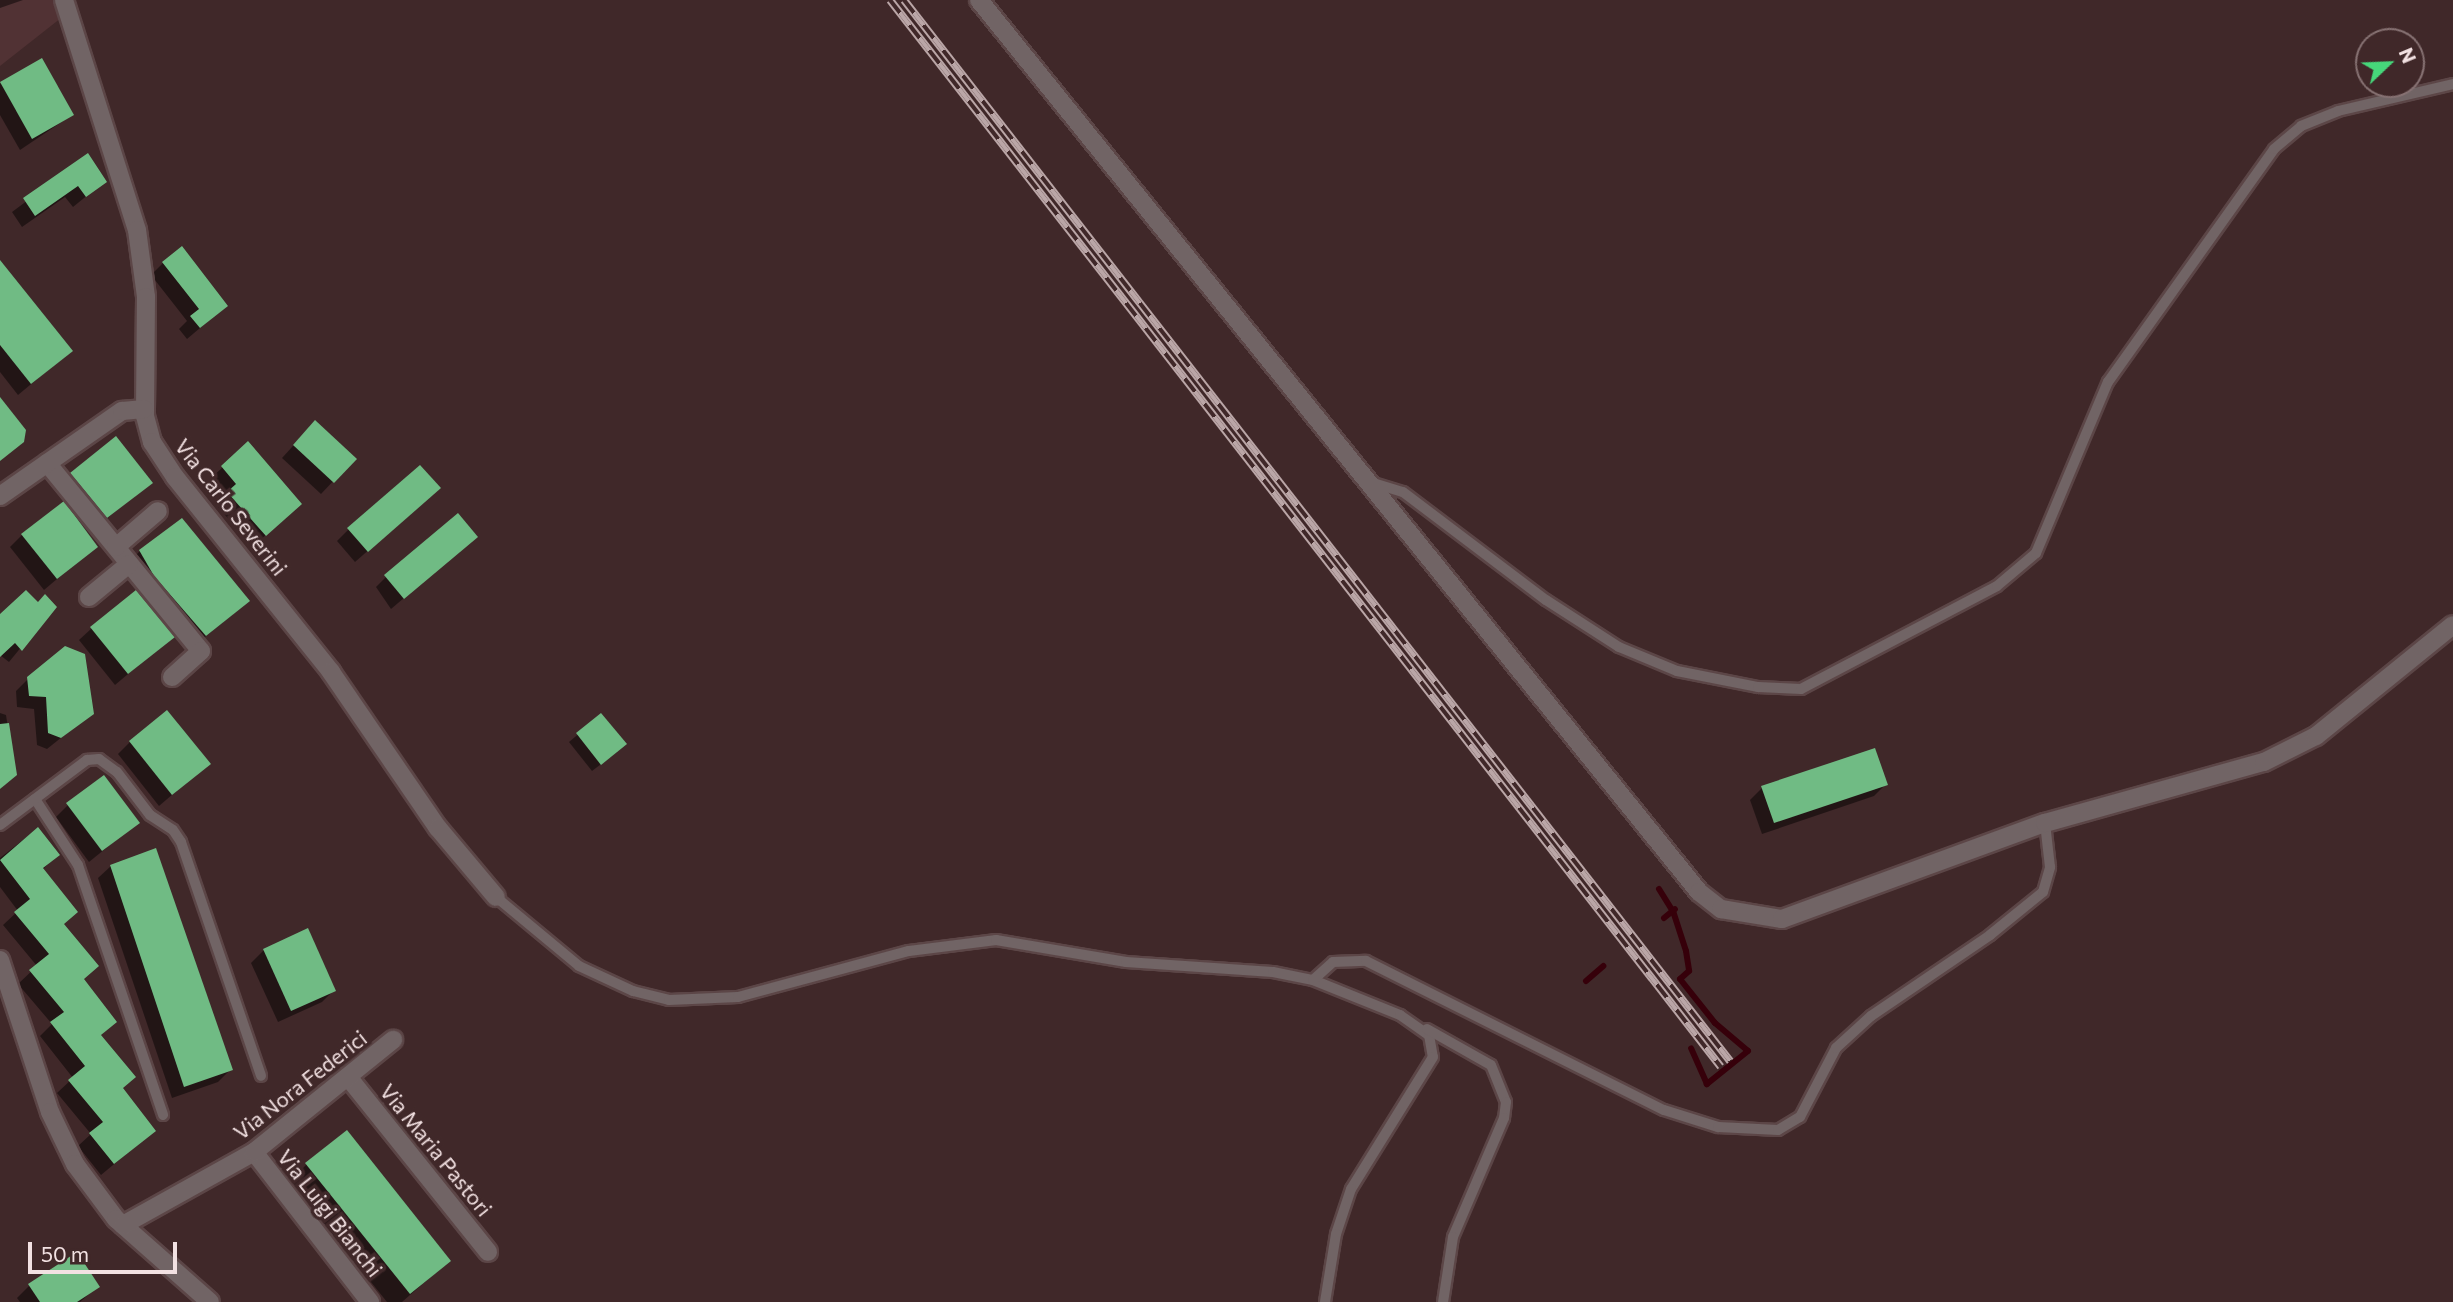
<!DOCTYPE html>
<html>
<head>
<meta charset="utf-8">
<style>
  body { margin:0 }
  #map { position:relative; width:2453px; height:1302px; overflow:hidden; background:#402829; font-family:Commissioner,sans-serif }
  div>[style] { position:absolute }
  .built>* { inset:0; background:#513234 }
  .shadow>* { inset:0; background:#0007 }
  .stream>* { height:6px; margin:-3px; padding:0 3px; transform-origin:3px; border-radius:3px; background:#36000a }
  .building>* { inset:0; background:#70bb84 }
  .roads { filter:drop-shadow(2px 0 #5c4647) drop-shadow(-2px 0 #5c4647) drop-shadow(0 2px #5c4647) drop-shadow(0 -2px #5c4647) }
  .service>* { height:10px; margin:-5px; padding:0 5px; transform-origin:5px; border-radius:5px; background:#716465 }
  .minor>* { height:18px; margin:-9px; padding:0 9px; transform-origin:9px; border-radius:9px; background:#716465 }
  .rail>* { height:8px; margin-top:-4px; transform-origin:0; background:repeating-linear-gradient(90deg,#402829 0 16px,#baa6a7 0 32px); box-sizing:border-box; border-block:2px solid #baa6a7 }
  span { translate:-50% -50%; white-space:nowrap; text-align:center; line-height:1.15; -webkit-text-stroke:7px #402829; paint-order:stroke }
  .street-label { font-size:21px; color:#f2e1e2 }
  .north { position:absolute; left:2355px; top:28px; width:70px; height:70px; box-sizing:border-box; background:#402829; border:2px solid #877273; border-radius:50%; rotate:67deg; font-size:19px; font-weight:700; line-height:28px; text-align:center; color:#f2e1e2 }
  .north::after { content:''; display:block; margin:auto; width:24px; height:32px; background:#46d77a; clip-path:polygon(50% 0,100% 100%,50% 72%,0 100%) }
  .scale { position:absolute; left:28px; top:1242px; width:149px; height:32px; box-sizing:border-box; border:4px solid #f2e1e2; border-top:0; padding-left:9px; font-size:21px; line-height:24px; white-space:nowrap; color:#f2e1e2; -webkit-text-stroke:5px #402829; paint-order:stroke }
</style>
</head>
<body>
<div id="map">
  <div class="built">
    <i style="clip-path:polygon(0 0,55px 0,61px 18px,0 66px)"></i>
  </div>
  <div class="shadow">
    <i style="clip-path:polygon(0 0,23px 0,0 8px)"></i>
    <i style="clip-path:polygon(0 84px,1px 83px,72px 115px,20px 150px,0 115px)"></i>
    <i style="clip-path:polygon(87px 156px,105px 181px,73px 207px,65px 197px,22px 227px,12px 212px)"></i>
    <i style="clip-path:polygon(0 263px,71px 351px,18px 395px,0 372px)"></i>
    <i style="clip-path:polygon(163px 263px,226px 306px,187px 339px,179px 329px,187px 321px,151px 275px)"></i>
    <i style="clip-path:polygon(303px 435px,354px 459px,321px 494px,282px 458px)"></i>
    <i style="clip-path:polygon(116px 438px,150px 483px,94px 529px,59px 486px)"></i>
    <i style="clip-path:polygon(248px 444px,288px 516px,253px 546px,216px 505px,225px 496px,210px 479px)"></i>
    <i style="clip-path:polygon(426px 500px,355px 562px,337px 541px,349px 529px)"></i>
    <i style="clip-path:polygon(22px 535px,96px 546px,44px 590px,10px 547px)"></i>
    <i style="clip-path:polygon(476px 537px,391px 609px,376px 587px,388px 575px)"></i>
    <i style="clip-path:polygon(140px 551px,237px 611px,195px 645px,129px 562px)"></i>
    <i style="clip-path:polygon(38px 604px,54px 607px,9px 662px,0 655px,0 617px)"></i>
    <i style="clip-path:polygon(92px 628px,172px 637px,115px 685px,79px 640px)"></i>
    <i style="clip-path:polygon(28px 679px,92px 713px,47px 749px,37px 745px,34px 709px,17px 707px,16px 691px)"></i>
    <i style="clip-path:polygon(0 713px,6px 715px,15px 774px,0 789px)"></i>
    <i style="clip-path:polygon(601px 715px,617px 752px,592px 771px,569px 742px)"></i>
    <i style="clip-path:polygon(130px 742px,208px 764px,159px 806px,118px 754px)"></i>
    <i style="clip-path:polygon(1886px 784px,1874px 796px,1762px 834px,1750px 800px,1762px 788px)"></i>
    <i style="clip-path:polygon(68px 805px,137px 823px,89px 862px,56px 817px)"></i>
    <i style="clip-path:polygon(37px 829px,57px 855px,42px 870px,83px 980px,115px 1021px,100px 1036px,121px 1089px,154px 1131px,101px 1175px,78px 1146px,91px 1134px,57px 1093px,73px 1078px,40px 1036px,52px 1024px,18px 984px,37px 966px,3px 925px,18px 911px,0 887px,0 858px)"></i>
    <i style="clip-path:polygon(111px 866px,231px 1069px,218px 1082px,172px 1098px,98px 878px)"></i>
    <i style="clip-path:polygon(264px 950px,334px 990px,322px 1002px,278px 1022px,251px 963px)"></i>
    <i style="clip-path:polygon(307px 1164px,449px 1261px,402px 1302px,387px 1302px,290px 1181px)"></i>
    <i style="clip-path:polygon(29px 1286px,98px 1286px,80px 1302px,20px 1302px,17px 1298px)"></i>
  </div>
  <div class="stream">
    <i style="left:1659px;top:889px;width:26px;rotate:58deg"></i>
    <i style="left:1673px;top:911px;width:42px;rotate:72deg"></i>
    <i style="left:1686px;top:951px;width:20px;rotate:81deg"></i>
    <i style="left:1689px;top:971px;width:12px;rotate:138deg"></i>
    <i style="left:1680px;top:979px;width:56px;rotate:51.5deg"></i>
    <i style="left:1715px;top:1023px;width:43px;rotate:40.3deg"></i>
    <i style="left:1748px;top:1051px;width:53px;rotate:141.2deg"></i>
    <i style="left:1707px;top:1084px;width:39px;rotate:-114deg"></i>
    <i style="left:1664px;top:918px;width:14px;rotate:-39deg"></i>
    <i style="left:1586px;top:981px;width:23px;rotate:-41deg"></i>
  </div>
  <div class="building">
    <i style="clip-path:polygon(42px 58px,74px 115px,32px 139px,0 82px)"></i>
    <i style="clip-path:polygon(88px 153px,107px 182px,86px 197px,78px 186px,35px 216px,23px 198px)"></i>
    <i style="clip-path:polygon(182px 246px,228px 306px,200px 328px,190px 316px,199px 309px,162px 262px)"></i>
    <i style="clip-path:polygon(0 260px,73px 351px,31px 384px,0 345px)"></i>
    <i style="clip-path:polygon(0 397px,26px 430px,24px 442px,0 461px)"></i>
    <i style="clip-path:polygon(315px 420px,357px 459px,334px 483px,293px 445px)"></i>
    <i style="clip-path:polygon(116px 436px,153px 483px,107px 518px,70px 473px)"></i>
    <i style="clip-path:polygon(248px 441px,302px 504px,266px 536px,227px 492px,236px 484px,221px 466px)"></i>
    <i style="clip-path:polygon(420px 465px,441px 488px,368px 552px,347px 528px)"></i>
    <i style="clip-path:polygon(64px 501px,98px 547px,57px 579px,21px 534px)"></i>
    <i style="clip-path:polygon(458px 513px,478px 537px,404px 599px,384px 575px)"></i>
    <i style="clip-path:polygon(182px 518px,250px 601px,206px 636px,154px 576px,139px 550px)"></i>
    <i style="clip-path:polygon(26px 590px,38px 602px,45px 594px,57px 607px,22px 651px,15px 643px,0 657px,0 614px)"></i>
    <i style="clip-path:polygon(136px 590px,175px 637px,128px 674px,90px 627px)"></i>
    <i style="clip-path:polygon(65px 646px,85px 654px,94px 714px,61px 738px,48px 733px,46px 697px,29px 696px,27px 677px)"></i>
    <i style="clip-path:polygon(167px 710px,211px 764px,172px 795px,129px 741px)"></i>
    <i style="clip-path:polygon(601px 713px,627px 744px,601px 765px,576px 733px)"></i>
    <i style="clip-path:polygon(9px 723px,17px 775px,0 789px,0 724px)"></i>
    <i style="clip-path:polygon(1875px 748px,1888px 785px,1774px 823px,1761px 786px)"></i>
    <i style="clip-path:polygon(104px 775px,140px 823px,102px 851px,66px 803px)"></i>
    <i style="clip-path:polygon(38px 827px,60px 855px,43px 868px,78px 912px,64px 924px,99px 966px,84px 979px,117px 1022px,101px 1035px,136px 1077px,123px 1088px,156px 1131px,114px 1164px,89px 1133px,103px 1122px,68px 1080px,85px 1066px,50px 1022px,64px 1012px,29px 970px,49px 954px,14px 912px,30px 899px,0 860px)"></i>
    <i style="clip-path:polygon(156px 848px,233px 1070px,184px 1087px,110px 865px)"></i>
    <i style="clip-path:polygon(308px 928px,336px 991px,291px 1011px,263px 949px)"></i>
    <i style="clip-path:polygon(347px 1130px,451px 1261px,410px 1294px,305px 1163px)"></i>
    <i style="clip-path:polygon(77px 1252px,100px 1287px,77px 1302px,40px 1302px,28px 1284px)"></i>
  </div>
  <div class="roads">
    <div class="service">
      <i style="left:1370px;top:482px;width:34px;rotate:17deg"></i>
      <i style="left:1403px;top:492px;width:179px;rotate:37.1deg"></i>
      <i style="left:1546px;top:600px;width:87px;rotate:32.8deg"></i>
      <i style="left:1619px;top:647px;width:63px;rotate:22.5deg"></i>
      <i style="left:1677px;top:671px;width:83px;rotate:11.2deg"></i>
      <i style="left:1758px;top:687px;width:43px;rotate:2.7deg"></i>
      <i style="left:1801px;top:689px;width:221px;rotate:-27.7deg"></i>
      <i style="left:1997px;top:586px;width:51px;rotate:-40.2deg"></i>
      <i style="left:2036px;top:553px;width:186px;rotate:-67.2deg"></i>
      <i style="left:2108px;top:382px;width:286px;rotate:-54.5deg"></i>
      <i style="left:2274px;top:149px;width:35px;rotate:-40deg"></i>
      <i style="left:2301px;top:126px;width:40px;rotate:-22deg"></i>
      <i style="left:2338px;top:111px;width:118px;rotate:-13.2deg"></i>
      <i style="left:35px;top:799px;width:79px;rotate:56.9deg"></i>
      <i style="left:78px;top:865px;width:264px;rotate:71.2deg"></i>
      <i style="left:0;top:825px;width:109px;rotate:-36.8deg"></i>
      <i style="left:87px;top:760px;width:12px;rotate:-5deg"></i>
      <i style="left:99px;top:759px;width:22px;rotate:36deg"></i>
      <i style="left:117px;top:772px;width:54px;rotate:52.5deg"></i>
      <i style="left:150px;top:815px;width:27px;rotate:33deg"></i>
      <i style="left:173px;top:830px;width:14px;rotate:56deg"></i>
      <i style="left:181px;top:842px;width:247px;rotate:71.1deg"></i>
      <i style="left:496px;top:897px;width:108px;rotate:39.7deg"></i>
      <i style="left:579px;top:966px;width:60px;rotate:24.8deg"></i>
      <i style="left:633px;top:991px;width:37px;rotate:14deg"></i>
      <i style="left:669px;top:1000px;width:69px;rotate:-2.5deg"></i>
      <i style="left:738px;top:997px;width:177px;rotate:-15.1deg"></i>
      <i style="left:909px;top:951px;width:88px;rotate:-7.2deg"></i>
      <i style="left:996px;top:940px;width:132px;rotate:9.6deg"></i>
      <i style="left:1126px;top:962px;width:147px;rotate:3.9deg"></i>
      <i style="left:1273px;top:972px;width:41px;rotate:11.3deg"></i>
      <i style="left:1313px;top:980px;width:94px;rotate:21.9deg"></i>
      <i style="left:1400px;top:1015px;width:35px;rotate:35deg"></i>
      <i style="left:1429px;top:1035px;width:22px;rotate:80deg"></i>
      <i style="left:1433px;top:1057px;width:155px;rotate:121.8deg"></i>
      <i style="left:1351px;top:1189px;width:47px;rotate:108.4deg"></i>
      <i style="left:1336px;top:1234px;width:69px;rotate:99.2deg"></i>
      <i style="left:1313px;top:980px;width:27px;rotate:-42deg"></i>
      <i style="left:1333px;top:962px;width:33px;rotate:-2deg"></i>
      <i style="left:1366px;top:961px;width:333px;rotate:26.6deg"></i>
      <i style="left:1664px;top:1110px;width:57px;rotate:17.5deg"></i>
      <i style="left:1718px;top:1127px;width:60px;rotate:2.9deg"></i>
      <i style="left:1778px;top:1130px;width:26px;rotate:-31deg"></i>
      <i style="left:1800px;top:1117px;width:78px;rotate:-62.4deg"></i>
      <i style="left:1836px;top:1048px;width:47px;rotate:-42.4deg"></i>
      <i style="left:1871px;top:1016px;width:144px;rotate:-34.2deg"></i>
      <i style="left:1990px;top:935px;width:68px;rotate:-39.1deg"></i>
      <i style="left:2043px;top:892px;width:26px;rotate:-74deg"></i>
      <i style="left:2050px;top:867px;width:44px;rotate:-96.5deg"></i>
      <i style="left:1427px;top:1029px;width:73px;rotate:29.4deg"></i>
      <i style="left:1491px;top:1065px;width:40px;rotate:68deg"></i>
      <i style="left:1506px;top:1102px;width:16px;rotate:97deg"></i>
      <i style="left:1504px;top:1118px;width:129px;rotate:113.2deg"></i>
      <i style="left:1453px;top:1237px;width:66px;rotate:98.7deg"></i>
    </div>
    <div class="minor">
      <i style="left:64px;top:0;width:241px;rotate:72.4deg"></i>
      <i style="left:137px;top:230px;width:68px;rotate:82.3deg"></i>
      <i style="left:146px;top:297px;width:119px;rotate:90.5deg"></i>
      <i style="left:145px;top:416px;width:27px;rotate:75deg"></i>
      <i style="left:152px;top:442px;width:42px;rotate:56.7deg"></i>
      <i style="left:175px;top:477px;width:250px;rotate:51.3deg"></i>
      <i style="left:331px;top:672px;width:189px;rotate:55.6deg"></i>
      <i style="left:438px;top:828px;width:90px;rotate:50deg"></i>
      <i style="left:979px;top:0;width:1146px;rotate:51.09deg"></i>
      <i style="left:1699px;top:892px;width:28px;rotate:38deg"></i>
      <i style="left:1721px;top:909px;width:62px;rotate:9.3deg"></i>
      <i style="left:1782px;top:919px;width:280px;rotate:-20.1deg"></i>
      <i style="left:2045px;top:823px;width:227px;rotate:-15.6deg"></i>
      <i style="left:2264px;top:762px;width:58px;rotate:-26.6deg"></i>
      <i style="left:2316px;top:736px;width:176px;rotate:-39deg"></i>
      <i style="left:47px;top:463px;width:243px;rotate:50.7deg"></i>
      <i style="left:201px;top:651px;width:39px;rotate:138deg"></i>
      <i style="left:0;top:496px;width:149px;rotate:-34.9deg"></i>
      <i style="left:122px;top:411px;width:22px;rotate:-5deg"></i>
      <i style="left:116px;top:547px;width:55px;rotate:-40.6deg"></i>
      <i style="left:89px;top:597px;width:52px;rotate:-39.5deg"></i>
      <i style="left:0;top:960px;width:160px;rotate:71.8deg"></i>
      <i style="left:50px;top:1112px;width:58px;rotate:64.3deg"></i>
      <i style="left:75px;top:1164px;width:69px;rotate:53.3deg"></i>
      <i style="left:116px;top:1219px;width:125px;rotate:41.4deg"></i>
      <i style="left:348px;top:1077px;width:224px;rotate:51.3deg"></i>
      <i style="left:254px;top:1152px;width:190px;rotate:52.3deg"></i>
      <i style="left:123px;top:1225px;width:150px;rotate:-29.1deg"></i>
      <i style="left:254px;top:1152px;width:179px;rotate:-38.9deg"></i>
    </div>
  </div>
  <div class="rail">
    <i style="left:890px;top:0;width:1352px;rotate:52.09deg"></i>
    <i style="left:904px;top:0;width:1345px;rotate:52.1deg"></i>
  </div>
  <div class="street-label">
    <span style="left:231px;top:507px;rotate:52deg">Via Carlo Severini</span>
    <span style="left:300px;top:1085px;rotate:-38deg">Via Nora Federici</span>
    <span style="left:436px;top:1150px;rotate:51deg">Via Maria Pastori</span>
    <span style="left:330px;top:1213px;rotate:52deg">Via Luigi Bianchi</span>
  </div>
  <div class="north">N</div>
  <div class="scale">50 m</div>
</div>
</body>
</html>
